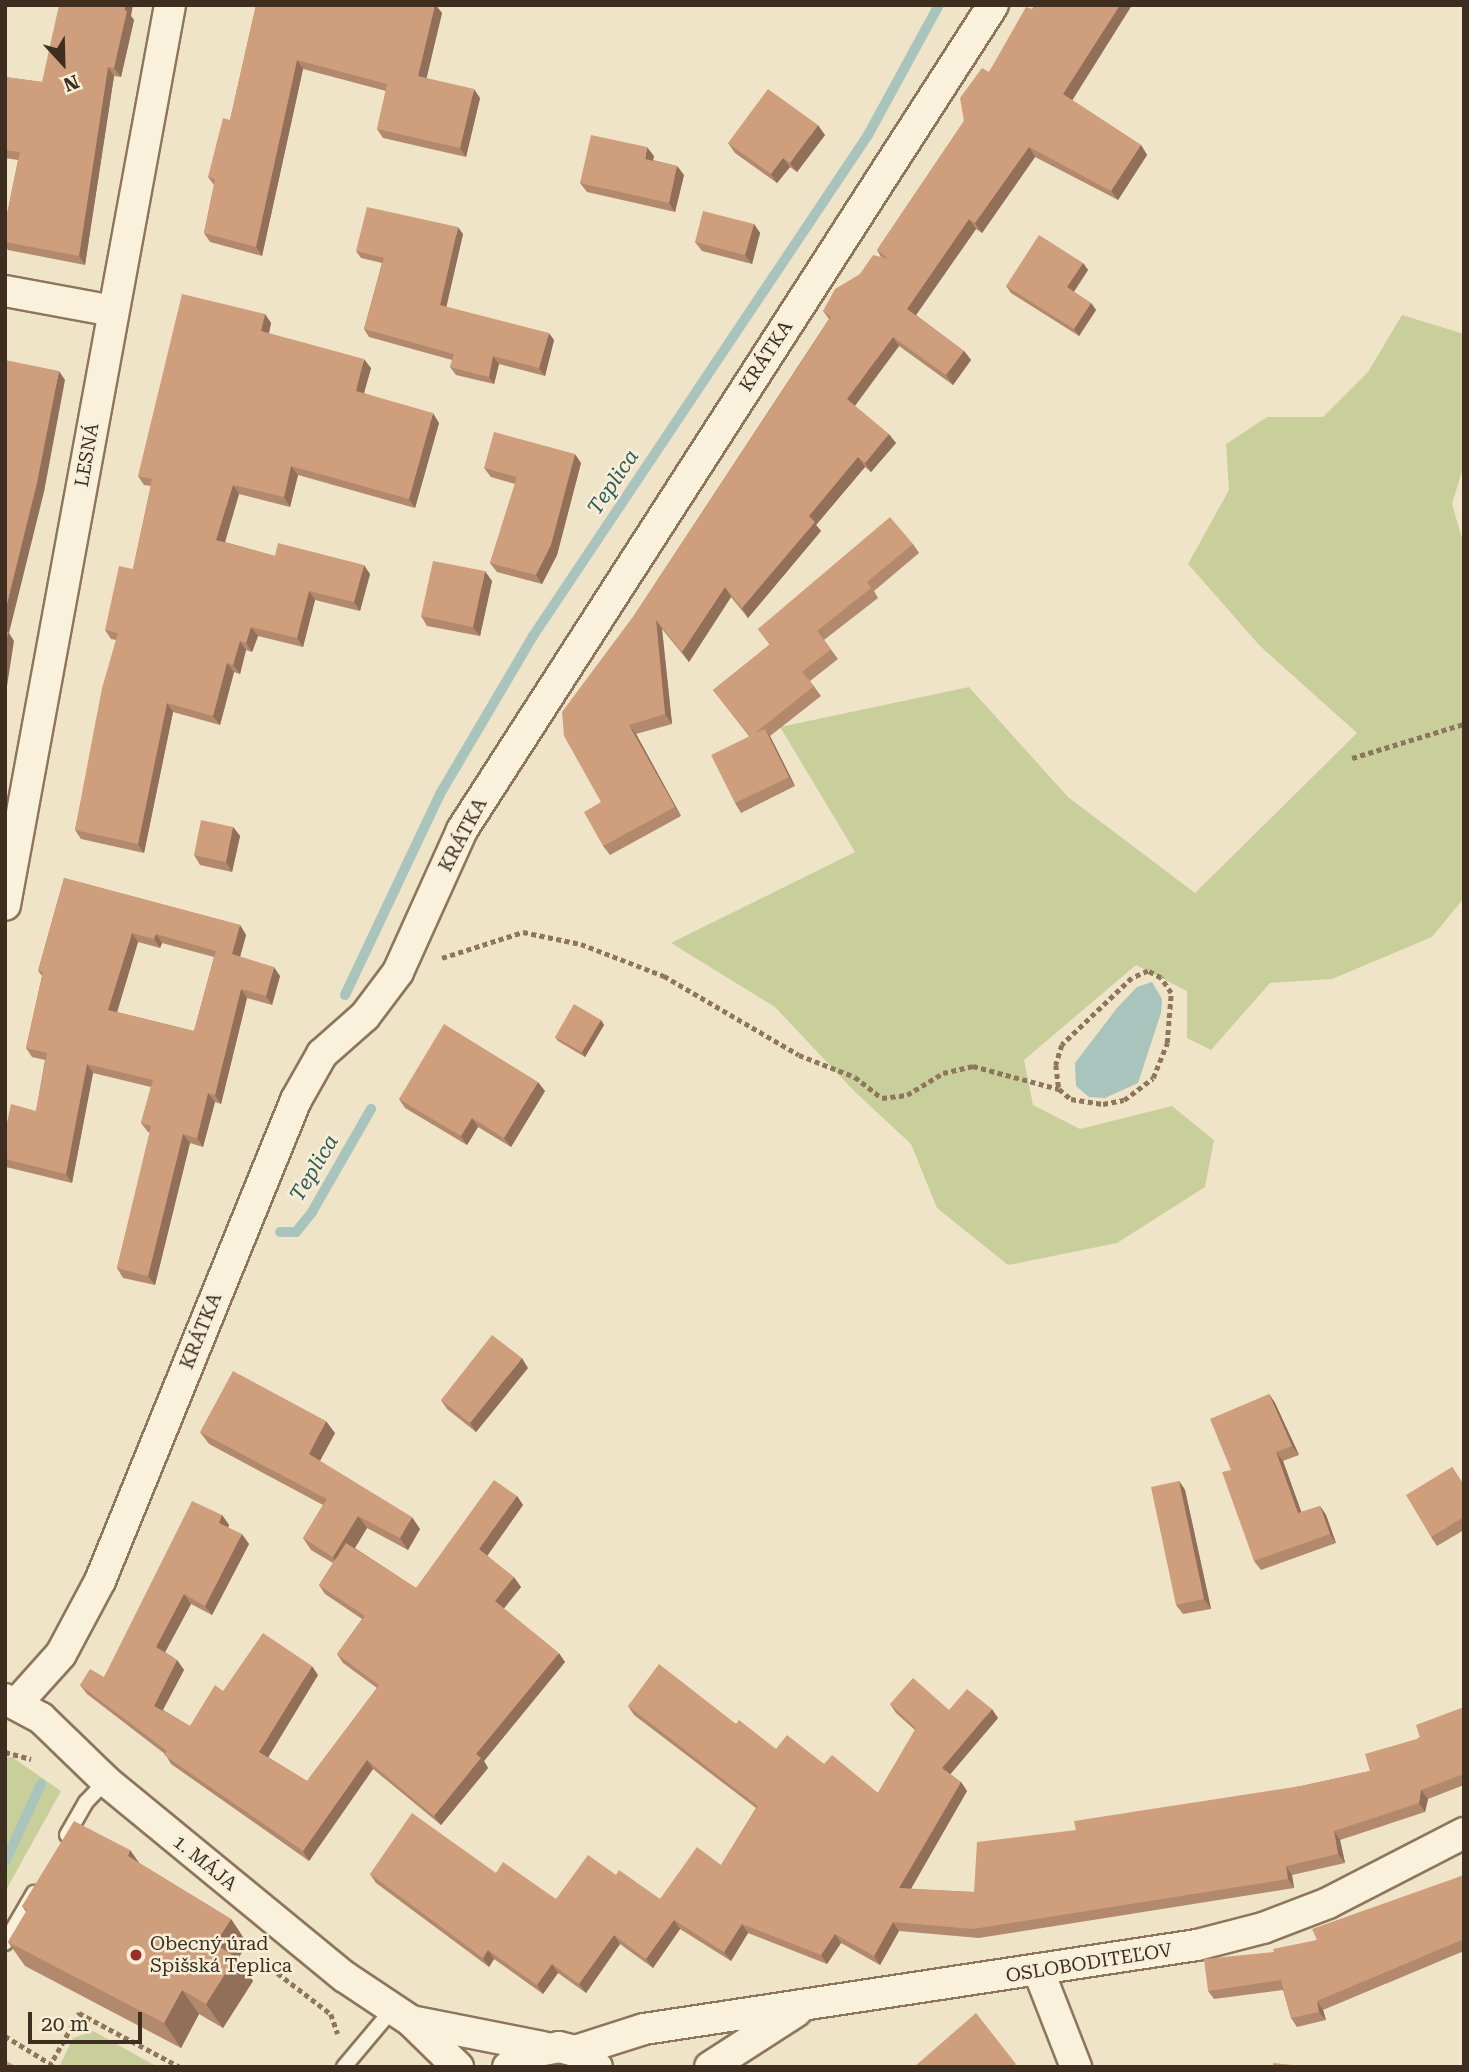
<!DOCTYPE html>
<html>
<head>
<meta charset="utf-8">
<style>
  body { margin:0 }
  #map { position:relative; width:1469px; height:2072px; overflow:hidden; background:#f0e4c8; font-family:"Roboto Serif",serif }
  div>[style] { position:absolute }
  .green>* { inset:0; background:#c9cf9b }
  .water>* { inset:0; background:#a9c4bc }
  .stream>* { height:10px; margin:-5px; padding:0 5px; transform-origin:5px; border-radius:5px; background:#a9c4bc }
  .path>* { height:4.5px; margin-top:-2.25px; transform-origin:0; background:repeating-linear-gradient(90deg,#8d765c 0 5px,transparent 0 8.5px) }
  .roads { filter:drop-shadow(2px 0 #8d765c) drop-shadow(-2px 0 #8d765c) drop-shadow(0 2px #8d765c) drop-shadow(0 -2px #8d765c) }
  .lane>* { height:14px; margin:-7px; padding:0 7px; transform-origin:7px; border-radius:7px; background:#faf1dc }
  .street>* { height:30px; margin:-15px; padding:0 15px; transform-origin:15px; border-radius:15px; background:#faf1dc }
  .wall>* { inset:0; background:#b2896c }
  .shaded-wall>* { inset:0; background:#916f58 }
  .building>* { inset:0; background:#cf9f7d }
  .dots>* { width:19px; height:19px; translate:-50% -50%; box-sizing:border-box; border:4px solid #f7eed8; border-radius:50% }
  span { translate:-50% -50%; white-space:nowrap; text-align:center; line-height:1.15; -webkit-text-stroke:5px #f7eed8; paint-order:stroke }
  .street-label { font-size:19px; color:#3d2e20 }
  .poi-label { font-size:19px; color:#3d2e20 }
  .left { translate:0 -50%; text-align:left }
  .water-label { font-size:21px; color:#2f5d5a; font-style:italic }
  .frame { position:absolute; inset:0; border:7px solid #3d2e20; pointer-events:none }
  .north { position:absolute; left:28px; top:28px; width:70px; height:70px; -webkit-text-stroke:5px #f7eed8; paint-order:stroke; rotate:158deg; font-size:19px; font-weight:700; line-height:28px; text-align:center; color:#3d2e20 }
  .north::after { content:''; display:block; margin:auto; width:24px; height:32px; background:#3d2e20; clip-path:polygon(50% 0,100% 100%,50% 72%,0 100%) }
  .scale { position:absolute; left:28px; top:2012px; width:114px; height:32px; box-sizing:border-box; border:4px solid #3d2e20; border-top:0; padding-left:9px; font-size:21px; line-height:24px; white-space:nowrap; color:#3d2e20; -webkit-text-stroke:5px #f7eed8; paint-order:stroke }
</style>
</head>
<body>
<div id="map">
  <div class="green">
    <i style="clip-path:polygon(1402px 315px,1464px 334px,1464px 465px,1452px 504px,1464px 545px,1464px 898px,1432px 937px,1332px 979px,1270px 983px,1211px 1050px,1187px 1038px,1187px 991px,1136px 965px,1024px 1060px,1033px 1105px,1080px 1129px,1172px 1106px,1214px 1140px,1205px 1187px,1117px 1243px,1008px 1265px,937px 1208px,911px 1144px,854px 1091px,775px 1007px,671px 943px,855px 852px,780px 727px,969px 687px,1068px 797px,1195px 893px,1357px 733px,1260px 646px,1188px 564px,1229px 490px,1226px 444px,1267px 417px,1323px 417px,1368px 372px)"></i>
    <i style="clip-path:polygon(12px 1757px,61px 1791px,5px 1892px,5px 1758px)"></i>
    <i style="clip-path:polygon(93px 2031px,154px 2065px,155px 2067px,59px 2067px,73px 2038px)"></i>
  </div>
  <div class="water">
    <i style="clip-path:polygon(1152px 982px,1162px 999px,1161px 1013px,1138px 1083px,1105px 1098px,1089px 1097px,1076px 1086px,1075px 1063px,1117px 1008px,1137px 987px)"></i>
  </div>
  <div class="stream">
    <i style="left:345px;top:995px;width:222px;rotate:-64.7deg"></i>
    <i style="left:440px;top:794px;width:183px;rotate:-59.5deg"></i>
    <i style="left:533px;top:636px;width:603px;rotate:-56.23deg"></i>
    <i style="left:868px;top:135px;width:148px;rotate:-61.4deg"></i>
    <i style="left:280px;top:1232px;width:16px"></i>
    <i style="left:296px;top:1232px;width:26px;rotate:-51deg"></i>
    <i style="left:312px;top:1212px;width:119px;rotate:-60.2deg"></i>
    <i style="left:5px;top:1862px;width:86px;rotate:-65.2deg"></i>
  </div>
  <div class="path">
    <i style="left:1352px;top:758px;width:117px;rotate:-16.9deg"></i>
    <i style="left:442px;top:958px;width:85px;rotate:-17.8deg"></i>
    <i style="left:523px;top:932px;width:59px;rotate:11.7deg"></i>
    <i style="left:581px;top:944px;width:89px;rotate:21.1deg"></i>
    <i style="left:664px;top:976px;width:156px;rotate:30.3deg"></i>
    <i style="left:799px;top:1055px;width:60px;rotate:21.4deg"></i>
    <i style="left:855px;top:1077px;width:34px;rotate:38deg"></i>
    <i style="left:882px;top:1098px;width:25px;rotate:-7deg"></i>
    <i style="left:907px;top:1095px;width:42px;rotate:-31.4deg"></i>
    <i style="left:943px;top:1073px;width:31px;rotate:-13deg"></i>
    <i style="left:973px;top:1066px;width:89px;rotate:15deg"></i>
    <i style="left:1059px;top:1089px;width:16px;rotate:40deg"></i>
    <i style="left:1071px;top:1099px;width:32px;rotate:9deg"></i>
    <i style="left:1103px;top:1104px;width:21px;rotate:-11deg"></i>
    <i style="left:1124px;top:1100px;width:36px;rotate:-37deg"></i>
    <i style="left:1153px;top:1078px;width:38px;rotate:-68deg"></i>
    <i style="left:1167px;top:1043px;width:50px;rotate:-85.4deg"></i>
    <i style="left:1171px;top:993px;width:18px;rotate:-124deg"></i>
    <i style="left:1161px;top:978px;width:15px;rotate:-152deg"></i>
    <i style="left:1148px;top:971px;width:17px;rotate:156deg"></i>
    <i style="left:1132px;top:978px;width:97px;rotate:136.3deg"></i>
    <i style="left:1062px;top:1045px;width:21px;rotate:107deg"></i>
    <i style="left:1056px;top:1065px;width:24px;rotate:83deg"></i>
    <i style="left:5px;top:1752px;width:27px;rotate:15deg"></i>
    <i style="left:267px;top:1959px;width:10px;rotate:66deg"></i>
    <i style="left:271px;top:1968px;width:76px;rotate:37.5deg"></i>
    <i style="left:331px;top:2014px;width:21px;rotate:71deg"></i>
    <i style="left:5px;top:2036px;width:54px;rotate:31.3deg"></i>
    <i style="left:49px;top:2067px;width:62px;rotate:-60.9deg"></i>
    <i style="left:79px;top:2013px;width:115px;rotate:28.1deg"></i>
  </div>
  <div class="roads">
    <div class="lane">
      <i style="left:67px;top:1835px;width:38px;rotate:-60deg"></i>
      <i style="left:86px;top:1802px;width:29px;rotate:-46deg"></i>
      <i style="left:5px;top:1943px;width:58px;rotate:-59.9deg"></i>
      <i style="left:344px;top:2067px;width:73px;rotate:-50deg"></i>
    </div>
    <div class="street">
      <i style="left:5px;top:291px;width:110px;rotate:10.5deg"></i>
      <i style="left:5px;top:905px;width:915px;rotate:-79.61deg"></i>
      <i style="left:5px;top:1699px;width:41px;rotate:27.8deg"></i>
      <i style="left:41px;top:1718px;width:91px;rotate:44.1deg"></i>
      <i style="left:106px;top:1781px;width:309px;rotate:39.4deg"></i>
      <i style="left:345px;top:1977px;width:79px;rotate:33.7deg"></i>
      <i style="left:411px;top:2021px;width:66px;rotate:44.4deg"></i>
      <i style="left:18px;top:1702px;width:64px;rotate:-48.1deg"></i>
      <i style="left:61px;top:1654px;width:83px;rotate:-61.9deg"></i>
      <i style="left:100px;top:1581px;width:519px;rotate:-67.83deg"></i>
      <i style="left:296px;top:1100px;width:53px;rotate:-60.5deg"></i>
      <i style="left:322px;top:1054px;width:57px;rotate:-41.5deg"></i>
      <i style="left:365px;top:1016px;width:55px;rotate:-53.1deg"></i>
      <i style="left:398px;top:972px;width:156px;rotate:-65.7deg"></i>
      <i style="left:462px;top:830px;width:981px;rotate:-57.23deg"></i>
      <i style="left:1039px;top:1972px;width:102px;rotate:68.7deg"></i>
      <i style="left:411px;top:2021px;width:134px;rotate:11.2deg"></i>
      <i style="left:575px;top:2051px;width:72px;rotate:-17.7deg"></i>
      <i style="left:644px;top:2029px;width:559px;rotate:-8.64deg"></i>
      <i style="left:1197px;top:1945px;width:68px;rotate:-14.4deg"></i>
      <i style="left:1263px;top:1928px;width:70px;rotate:-21deg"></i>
      <i style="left:1328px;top:1903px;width:153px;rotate:-27.2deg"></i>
      <i style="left:508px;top:2067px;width:20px;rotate:-41deg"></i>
      <i style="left:523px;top:2054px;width:37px;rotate:-11deg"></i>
      <i style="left:559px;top:2047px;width:16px;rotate:14deg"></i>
      <i style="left:575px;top:2051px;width:27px;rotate:36deg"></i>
      <i style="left:710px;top:2067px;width:103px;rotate:-32.8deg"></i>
    </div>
  </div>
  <div class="wall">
    <i style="clip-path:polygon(256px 5px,436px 5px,442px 13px,426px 78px,480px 98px,466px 157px,383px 138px,377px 129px,386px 91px,303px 69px,262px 256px,210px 242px,204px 233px,214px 185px,208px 177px,230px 120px)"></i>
    <i style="clip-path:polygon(1035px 5px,1132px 5px,1072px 100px,1141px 145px,1147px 155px,1118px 200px,1035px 157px,982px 233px,976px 229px,916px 315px,964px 351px,971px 360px,953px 385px,899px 346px,855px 406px,896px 443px,871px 472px,865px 467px,816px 525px,821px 531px,748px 618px,731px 597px,689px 662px,662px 629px,672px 724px,636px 734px,681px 816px,610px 855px,603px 846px,601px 802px,635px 614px,829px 319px,823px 311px,860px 274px,881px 257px,877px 250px,964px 121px,989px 72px)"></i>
    <i style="clip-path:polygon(131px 16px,134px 20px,121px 77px,114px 76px,85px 265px,8px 250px,5px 246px,5px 224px,18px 160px,5px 158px,5px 77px,42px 82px)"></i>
    <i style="clip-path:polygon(825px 135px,797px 172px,790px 167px,777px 183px,735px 153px,728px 143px)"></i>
    <i style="clip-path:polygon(654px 156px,653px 160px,677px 166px,684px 175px,675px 212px,587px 192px,580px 183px)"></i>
    <i style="clip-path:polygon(754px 224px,760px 233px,752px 264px,702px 251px,695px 242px)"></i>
    <i style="clip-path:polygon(463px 234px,446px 307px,554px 340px,545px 376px,499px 364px,494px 384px,456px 375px,450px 367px,452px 360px,369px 337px,364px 329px,382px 263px,361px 258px,356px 251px)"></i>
    <i style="clip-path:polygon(1083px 263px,1088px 270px,1074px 292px,1091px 303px,1096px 310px,1079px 336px,1011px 293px,1006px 286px)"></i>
    <i style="clip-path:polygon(265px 314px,271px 323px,269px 334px,371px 368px,364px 393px,439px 423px,415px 508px,298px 475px,290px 507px,239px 494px,225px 542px,275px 556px,370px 574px,360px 611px,315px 600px,303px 647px,258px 636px,252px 652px,246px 650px,240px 674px,234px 672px,220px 725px,173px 712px,144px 853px,81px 839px,75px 830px,116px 640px,111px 639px,105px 630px,133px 569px,151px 486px,144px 485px,138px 476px)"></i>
    <i style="clip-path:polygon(581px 463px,557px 555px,542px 584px,497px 572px,490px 563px,515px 484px,491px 477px,484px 468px)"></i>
    <i style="clip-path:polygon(913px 544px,919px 553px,874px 591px,878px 598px,824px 640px,838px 659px,810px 681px,821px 696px,770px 736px,795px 786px,741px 813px,735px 803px,749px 736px,713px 690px,770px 645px,758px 629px)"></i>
    <i style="clip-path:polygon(492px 581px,480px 636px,427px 626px,421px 616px)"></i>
    <i style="clip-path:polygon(233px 827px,240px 836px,232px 872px,200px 865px,194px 855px)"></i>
    <i style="clip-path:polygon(evenodd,64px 878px,240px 925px,246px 935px,240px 957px,280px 976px,272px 1005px,247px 998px,221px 1104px,215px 1102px,203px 1147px,190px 1143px,155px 1285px,123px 1278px,117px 1268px,150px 1133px,148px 1132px,141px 1123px,151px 1087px,93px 1073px,72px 1183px,6px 1167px,5px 1165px,5px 1159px,36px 1111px,45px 1060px,32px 1057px,26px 1048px,42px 976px,38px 971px,64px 878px,138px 942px,160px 948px,162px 943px,214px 957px,194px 1031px,117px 1012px,138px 942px)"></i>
    <i style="clip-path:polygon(601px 1020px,604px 1025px,585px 1057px,558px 1041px,555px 1037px)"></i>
    <i style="clip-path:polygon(545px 1091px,511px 1147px,478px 1127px,467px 1145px,405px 1108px,399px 1099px)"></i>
    <i style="clip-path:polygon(528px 1368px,476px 1432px,447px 1409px,441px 1400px)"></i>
    <i style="clip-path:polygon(1269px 1394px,1275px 1403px,1299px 1455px,1283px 1461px,1301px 1512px,1320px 1506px,1326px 1515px,1336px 1543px,1261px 1570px,1254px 1561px,1231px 1470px)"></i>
    <i style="clip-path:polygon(200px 1432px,335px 1433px,320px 1461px,420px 1529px,408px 1550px,367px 1528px,355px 1548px,416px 1588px,517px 1496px,523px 1505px,487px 1556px,521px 1587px,503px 1608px,565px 1662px,484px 1761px,488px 1768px,441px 1825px,373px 1769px,309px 1861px,171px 1764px,165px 1754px,87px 1694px,80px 1685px,104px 1677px,222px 1515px,229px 1525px,228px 1527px,249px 1544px,212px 1615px,191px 1604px,165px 1652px,177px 1660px,184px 1670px,163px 1710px,190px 1726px,223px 1691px,318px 1675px,268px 1757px,307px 1781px,377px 1688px,343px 1663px,337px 1654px,362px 1619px,325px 1594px,319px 1585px,333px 1563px,311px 1550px,303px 1538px,323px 1505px,209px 1444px)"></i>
    <i style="clip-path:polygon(1452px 1467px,1464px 1485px,1464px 1530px,1437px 1546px,1431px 1537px)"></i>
    <i style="clip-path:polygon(1179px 1481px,1185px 1490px,1211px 1609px,1183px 1614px,1176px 1605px)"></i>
    <i style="clip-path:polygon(890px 1704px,949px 1710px,998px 1718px,950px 1774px,961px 1782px,967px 1791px,911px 1889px,974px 1892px,1076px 1830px,1301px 1786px,1370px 1771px,1464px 1707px,1464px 1785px,1428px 1799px,1425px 1812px,1340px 1840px,1345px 1863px,1292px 1875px,1294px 1888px,979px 1938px,899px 1931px,880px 1965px,841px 1943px,827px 1964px,748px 1933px,731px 1961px,680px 1929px,653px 1968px,620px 1944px,586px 1993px,558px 1973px,543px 1994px,494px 1959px,489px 1967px,376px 1883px,370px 1874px,496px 1873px,556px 1899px,616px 1875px,660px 1899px,721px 1865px,756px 1808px,634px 1715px,628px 1706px,736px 1724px,776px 1749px,824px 1764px,878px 1793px,915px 1730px,896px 1713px)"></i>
    <i style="clip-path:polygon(130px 1850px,139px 1863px,231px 1919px,247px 1943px,238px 1959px,253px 1981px,223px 2028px,199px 2014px,181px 2048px,25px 1966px,8px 1942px,26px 1912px,22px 1906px)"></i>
    <i style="clip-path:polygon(1464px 1875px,1464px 1951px,1323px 2010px,1326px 2020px,1297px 2027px,1291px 2018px,1283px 1990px,1214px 1999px,1208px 1991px,1274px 1952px,1317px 1940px)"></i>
  </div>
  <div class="shaded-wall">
    <i style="clip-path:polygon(125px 5px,133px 5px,131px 16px,134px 20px,121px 77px,114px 68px)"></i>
    <i style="clip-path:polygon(435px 5px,442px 13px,425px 85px,418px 76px)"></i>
    <i style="clip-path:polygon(1120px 5px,1132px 5px,1070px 104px,1063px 94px)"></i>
    <i style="clip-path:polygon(297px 60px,303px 69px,262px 256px,256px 247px)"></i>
    <i style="clip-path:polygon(108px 67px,114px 76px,85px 265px,79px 256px)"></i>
    <i style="clip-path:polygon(474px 89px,480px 98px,466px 157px,460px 148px)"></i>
    <i style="clip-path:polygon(818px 125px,825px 135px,797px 172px,790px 163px)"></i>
    <i style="clip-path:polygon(1141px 145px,1147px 155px,1118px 200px,1111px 191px)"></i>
    <i style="clip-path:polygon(647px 147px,654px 156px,651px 168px,645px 159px)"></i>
    <i style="clip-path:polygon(1029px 147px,1035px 157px,982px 233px,975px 223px)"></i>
    <i style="clip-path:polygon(783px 158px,790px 167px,777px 183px,771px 174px)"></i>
    <i style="clip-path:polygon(677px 166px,684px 175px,675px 212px,669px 203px)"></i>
    <i style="clip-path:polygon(969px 219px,976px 229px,914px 318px,907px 309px)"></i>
    <i style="clip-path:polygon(754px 224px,760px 233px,752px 264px,745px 255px)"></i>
    <i style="clip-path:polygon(458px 227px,463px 234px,445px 313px,440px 305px)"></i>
    <i style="clip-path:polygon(1083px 263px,1088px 270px,1072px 294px,1067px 287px)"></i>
    <i style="clip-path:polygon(1091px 303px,1096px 310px,1079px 336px,1074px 329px)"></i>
    <i style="clip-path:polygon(265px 314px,271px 323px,267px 340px,261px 331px)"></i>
    <i style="clip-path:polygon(549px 333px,554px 340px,545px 376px,539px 368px)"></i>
    <i style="clip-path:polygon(893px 337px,899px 346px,853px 408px,847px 399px)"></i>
    <i style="clip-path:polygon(964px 351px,971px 360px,953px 385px,946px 375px)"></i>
    <i style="clip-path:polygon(493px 356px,499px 364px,494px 384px,489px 377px)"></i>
    <i style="clip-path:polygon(364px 359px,371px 368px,362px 400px,356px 391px)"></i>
    <i style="clip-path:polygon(59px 371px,65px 380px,44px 492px,9px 633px,14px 641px,5px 699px,5px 612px)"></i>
    <i style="clip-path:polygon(433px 413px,439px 423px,415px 508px,409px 499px)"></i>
    <i style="clip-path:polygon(889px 434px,896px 443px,871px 472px,865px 463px)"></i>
    <i style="clip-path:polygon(575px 454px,581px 463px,557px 555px,542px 584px,536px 575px)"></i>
    <i style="clip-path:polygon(858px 457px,865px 467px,816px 525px,821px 531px,748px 618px,742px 608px,809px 516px)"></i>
    <i style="clip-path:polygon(291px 466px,298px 475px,290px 507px,284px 497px)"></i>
    <i style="clip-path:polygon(233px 485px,239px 494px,223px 549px,216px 540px)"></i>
    <i style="clip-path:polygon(364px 565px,370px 574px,360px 611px,354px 602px)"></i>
    <i style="clip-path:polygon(485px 571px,492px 581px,480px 636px,473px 627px)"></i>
    <i style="clip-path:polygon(725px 587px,731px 597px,689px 662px,682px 652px)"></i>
    <i style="clip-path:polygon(309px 591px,315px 600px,303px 647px,297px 638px)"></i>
    <i style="clip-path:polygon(656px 620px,662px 629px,672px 724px,665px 714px)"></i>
    <i style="clip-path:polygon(251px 627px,258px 636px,252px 652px,246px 643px)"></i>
    <i style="clip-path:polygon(240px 641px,246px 650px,240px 674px,233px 665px)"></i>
    <i style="clip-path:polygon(227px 663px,234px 672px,220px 725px,213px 716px)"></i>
    <i style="clip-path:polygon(167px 703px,173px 712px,144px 853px,138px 844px)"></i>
    <i style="clip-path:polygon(629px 725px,636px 734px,681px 816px,675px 807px)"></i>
    <i style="clip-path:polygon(765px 729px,771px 738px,795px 786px,789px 777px)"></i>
    <i style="clip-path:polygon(233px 827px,240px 836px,232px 872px,226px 862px)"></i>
    <i style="clip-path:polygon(240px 925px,246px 935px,238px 964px,232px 954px)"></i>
    <i style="clip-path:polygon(132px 933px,138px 942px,115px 1019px,108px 1010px)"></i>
    <i style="clip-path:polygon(156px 934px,162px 943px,160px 948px,154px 939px)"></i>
    <i style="clip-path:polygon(274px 967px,280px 976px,272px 1005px,266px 996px)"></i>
    <i style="clip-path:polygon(241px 989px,247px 998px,221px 1104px,215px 1095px)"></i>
    <i style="clip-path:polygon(601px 1020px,604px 1025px,585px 1057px,582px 1052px)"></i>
    <i style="clip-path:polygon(87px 1064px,93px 1073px,72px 1183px,66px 1174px)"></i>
    <i style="clip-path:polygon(538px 1082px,545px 1091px,511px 1147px,504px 1138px)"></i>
    <i style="clip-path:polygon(208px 1093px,215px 1102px,203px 1147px,197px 1138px)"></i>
    <i style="clip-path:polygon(472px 1118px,478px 1127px,467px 1145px,461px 1136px)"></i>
    <i style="clip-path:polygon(183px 1134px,190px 1143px,155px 1285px,148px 1276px)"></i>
    <i style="clip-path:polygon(522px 1358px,528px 1368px,476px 1432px,470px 1423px)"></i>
    <i style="clip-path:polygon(1269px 1394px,1275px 1403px,1299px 1455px,1292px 1446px)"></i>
    <i style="clip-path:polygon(326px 1421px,335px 1433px,317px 1466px,309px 1454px)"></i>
    <i style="clip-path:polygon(1276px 1452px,1283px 1461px,1305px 1522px,1298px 1513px)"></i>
    <i style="clip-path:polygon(1179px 1481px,1185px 1490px,1211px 1609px,1204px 1599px)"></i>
    <i style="clip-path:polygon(517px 1496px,523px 1505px,485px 1559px,479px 1549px)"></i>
    <i style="clip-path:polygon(1320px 1506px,1326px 1515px,1336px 1543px,1330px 1534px)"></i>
    <i style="clip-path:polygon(222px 1515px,229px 1525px,226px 1532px,219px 1523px)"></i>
    <i style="clip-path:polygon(358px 1516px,367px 1528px,342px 1569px,333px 1557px)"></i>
    <i style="clip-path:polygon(412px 1517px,420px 1529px,408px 1550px,400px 1538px)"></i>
    <i style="clip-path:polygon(242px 1534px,249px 1544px,212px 1615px,205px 1606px)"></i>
    <i style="clip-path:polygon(514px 1577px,521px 1587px,502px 1611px,495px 1601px)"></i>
    <i style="clip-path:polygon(184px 1594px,191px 1604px,163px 1656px,156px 1647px)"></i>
    <i style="clip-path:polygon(559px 1653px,565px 1662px,484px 1761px,488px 1768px,441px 1825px,434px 1816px,476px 1754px)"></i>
    <i style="clip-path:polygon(177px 1660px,184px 1670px,160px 1715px,154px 1706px)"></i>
    <i style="clip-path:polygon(312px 1666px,318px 1675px,266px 1761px,259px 1752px)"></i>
    <i style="clip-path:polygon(992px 1709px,998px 1718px,948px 1777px,942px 1768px)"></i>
    <i style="clip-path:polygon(367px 1760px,373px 1769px,309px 1861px,303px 1851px)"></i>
    <i style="clip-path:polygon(961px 1782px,967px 1791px,906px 1897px,899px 1888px)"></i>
    <i style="clip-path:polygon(1421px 1790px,1428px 1799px,1425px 1812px,1419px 1803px)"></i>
    <i style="clip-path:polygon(1334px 1831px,1340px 1840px,1345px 1863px,1338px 1854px)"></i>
    <i style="clip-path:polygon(130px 1850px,147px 1874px,128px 1856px)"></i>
    <i style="clip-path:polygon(1286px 1866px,1292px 1875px,1294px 1888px,1288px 1879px)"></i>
    <i style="clip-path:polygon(231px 1919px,247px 1943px,238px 1959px,253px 1981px,223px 2028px,206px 2004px,215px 1944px)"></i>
    <i style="clip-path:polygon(674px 1920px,680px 1929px,653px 1968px,646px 1959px)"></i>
    <i style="clip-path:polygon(893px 1922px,899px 1931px,880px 1965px,874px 1956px)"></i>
    <i style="clip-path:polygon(742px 1924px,748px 1933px,731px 1961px,724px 1952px)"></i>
    <i style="clip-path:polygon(835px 1934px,841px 1943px,827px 1964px,821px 1955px)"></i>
    <i style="clip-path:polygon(614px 1935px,620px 1944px,586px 1993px,579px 1984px)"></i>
    <i style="clip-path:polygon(488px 1950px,494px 1959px,489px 1967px,483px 1958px)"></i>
    <i style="clip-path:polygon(552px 1964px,558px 1973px,543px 1994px,537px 1985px)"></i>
    <i style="clip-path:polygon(182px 1990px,199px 2014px,181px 2048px,164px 2023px)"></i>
    <i style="clip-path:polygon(1317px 2001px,1323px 2010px,1326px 2020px,1319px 2012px)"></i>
  </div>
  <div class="building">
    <i style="clip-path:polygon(59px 5px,125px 5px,124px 10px,127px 11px,114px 68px,108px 67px,79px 256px,5px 242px,5px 224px,20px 152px,5px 150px,5px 77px,42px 82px)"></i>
    <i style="clip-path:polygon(256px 5px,435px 5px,418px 76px,474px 89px,460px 148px,377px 129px,387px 84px,297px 60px,256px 247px,204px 233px,215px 179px,208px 177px,223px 118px,230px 120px)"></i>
    <i style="clip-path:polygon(1035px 5px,1120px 5px,1063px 94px,1141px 145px,1111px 191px,1029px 147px,975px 223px,969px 219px,907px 309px,964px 351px,946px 375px,893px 337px,847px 399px,889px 434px,865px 463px,858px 457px,809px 516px,815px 522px,742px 608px,725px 587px,682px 652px,656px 620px,665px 714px,629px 725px,675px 807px,603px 846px,584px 812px,601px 802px,564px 736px,562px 712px,635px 614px,812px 346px,831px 317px,823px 311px,835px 289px,860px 274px,873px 255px,889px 259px,877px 250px,964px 121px,960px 98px,982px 68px,989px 72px,1026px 7px,1032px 9px)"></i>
    <i style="clip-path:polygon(768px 89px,818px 125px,790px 163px,783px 158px,771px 174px,728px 143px)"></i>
    <i style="clip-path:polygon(591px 135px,647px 147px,645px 159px,677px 166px,669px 203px,580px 183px)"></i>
    <i style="clip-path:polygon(367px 207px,458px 227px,440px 305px,549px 333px,539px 368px,493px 356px,489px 377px,450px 367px,454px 354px,364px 329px,384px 258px,356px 251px)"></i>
    <i style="clip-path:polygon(703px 211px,754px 224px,745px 255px,695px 242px)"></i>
    <i style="clip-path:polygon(1039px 235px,1083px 263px,1067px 287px,1091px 303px,1074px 329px,1006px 286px)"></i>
    <i style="clip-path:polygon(182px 294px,265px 314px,261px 331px,364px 359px,356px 391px,433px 413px,409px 499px,291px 466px,284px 497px,233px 485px,216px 540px,275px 556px,278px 543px,364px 565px,354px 602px,309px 591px,297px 638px,251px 627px,246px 643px,240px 641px,233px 665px,227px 663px,213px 716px,167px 703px,138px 844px,75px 830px,102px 688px,118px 633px,105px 630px,119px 566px,133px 569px,152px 479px,138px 476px)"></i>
    <i style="clip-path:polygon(5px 360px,59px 371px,37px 483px,5px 612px)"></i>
    <i style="clip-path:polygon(494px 432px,575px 454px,551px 545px,536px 575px,490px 563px,517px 477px,484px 468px)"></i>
    <i style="clip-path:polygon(890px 517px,913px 544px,867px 582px,871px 588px,817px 631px,831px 649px,802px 672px,814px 686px,755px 733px,765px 729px,789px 777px,735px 803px,711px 755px,750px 736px,713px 690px,770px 644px,758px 629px)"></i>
    <i style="clip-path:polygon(433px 561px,485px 571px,473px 627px,421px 616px)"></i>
    <i style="clip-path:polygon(5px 632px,8px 632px,5px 651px)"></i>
    <i style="clip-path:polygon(201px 820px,233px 827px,226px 862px,194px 855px)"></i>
    <i style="clip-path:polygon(evenodd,64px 878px,240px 925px,232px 954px,274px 967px,266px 996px,241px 989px,215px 1095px,208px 1093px,197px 1138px,183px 1134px,148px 1276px,117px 1268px,151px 1126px,141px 1123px,153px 1080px,87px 1064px,66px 1174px,5px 1159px,5px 1132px,11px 1104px,36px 1111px,47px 1053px,26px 1048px,43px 972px,38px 971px,64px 878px,132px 933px,154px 939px,156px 934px,216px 951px,194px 1031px,108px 1010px,132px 933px)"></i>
    <i style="clip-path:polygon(574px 1004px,601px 1020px,582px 1052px,555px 1037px)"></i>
    <i style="clip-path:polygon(444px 1024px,538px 1082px,504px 1138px,472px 1118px,461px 1136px,399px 1099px)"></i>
    <i style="clip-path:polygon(492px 1335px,522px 1358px,470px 1423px,441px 1400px)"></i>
    <i style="clip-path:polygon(233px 1371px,326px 1421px,309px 1454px,412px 1517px,400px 1538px,358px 1516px,333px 1557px,303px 1538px,327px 1499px,200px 1432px)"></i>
    <i style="clip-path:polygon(1269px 1394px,1292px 1446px,1276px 1452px,1298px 1513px,1320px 1506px,1330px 1534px,1254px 1561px,1222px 1472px,1231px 1470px,1210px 1419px)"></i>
    <i style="clip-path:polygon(1452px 1467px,1464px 1486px,1464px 1517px,1431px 1537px,1406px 1495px)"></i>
    <i style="clip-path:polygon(494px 1480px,517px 1496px,479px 1549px,514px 1577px,495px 1601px,559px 1653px,476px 1754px,481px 1758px,434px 1816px,367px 1760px,303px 1851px,164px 1755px,167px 1751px,80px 1685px,90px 1669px,104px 1677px,192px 1501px,222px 1515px,219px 1523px,242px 1534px,205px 1606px,184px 1594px,156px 1647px,177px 1660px,154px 1706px,190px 1726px,215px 1685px,223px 1691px,263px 1633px,312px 1666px,259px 1752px,307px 1781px,379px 1685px,337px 1654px,365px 1616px,319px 1585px,346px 1543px,416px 1588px)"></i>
    <i style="clip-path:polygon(1179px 1481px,1204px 1599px,1176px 1605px,1151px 1487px)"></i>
    <i style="clip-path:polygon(659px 1664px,736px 1724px,739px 1720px,776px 1749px,787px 1735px,824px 1764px,832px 1755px,878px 1793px,916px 1728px,890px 1704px,913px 1678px,949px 1710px,967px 1689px,992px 1709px,942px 1768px,961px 1782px,899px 1888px,974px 1892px,977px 1842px,1076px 1830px,1074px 1821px,1301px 1786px,1370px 1771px,1365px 1754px,1420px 1738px,1416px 1725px,1464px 1707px,1464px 1774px,1421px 1790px,1419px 1803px,1334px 1831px,1338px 1854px,1286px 1866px,1288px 1879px,973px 1929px,893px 1922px,874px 1956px,835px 1934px,821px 1955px,742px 1924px,724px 1952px,674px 1920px,646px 1959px,614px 1935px,579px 1984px,552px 1964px,537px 1985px,488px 1950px,483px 1958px,370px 1874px,412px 1813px,496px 1873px,503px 1862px,556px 1899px,588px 1855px,616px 1875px,619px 1870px,660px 1899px,697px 1847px,721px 1865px,758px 1806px,628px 1706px)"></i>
    <i style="clip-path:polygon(74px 1821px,130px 1850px,128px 1856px,231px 1919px,215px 1944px,236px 1957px,206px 2004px,182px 1990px,164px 2023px,8px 1942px,27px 1910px,22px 1906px)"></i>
    <i style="clip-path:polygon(1464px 1875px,1464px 1939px,1317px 2001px,1319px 2012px,1291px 2018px,1281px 1980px,1208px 1991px,1204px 1959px,1274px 1952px,1273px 1949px,1317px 1940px,1312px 1929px)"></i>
    <i style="clip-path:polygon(976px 2013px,1016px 2064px,1013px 2067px,914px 2067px)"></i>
    <i style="clip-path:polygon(5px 2060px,15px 2066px,14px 2067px,5px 2067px)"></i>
    <i style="clip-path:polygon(1273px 2063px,1313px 2067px,1273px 2067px)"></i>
  </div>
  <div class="dots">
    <i style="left:136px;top:1955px;background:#9e2a2b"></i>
  </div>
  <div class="street-label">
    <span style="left:766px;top:356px;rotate:-57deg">KRÁTKA</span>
    <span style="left:87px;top:455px;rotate:-80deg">LESNÁ</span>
    <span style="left:463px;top:835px;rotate:-62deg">KRÁTKA</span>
    <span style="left:201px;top:1331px;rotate:-68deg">KRÁTKA</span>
    <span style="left:205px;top:1863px;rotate:39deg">1. MÁJA</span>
    <span style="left:1089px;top:1963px;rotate:-9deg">OSLOBODITEĽOV</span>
  </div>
  <div class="poi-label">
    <span class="left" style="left:150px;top:1955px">Obecný úrad<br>Spišská Teplica</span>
  </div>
  <div class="water-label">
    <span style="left:613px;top:482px;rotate:-56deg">Teplica</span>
    <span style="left:314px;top:1168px;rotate:-59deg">Teplica</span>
  </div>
  <div class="frame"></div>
  <div class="north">N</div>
  <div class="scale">20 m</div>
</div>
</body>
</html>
